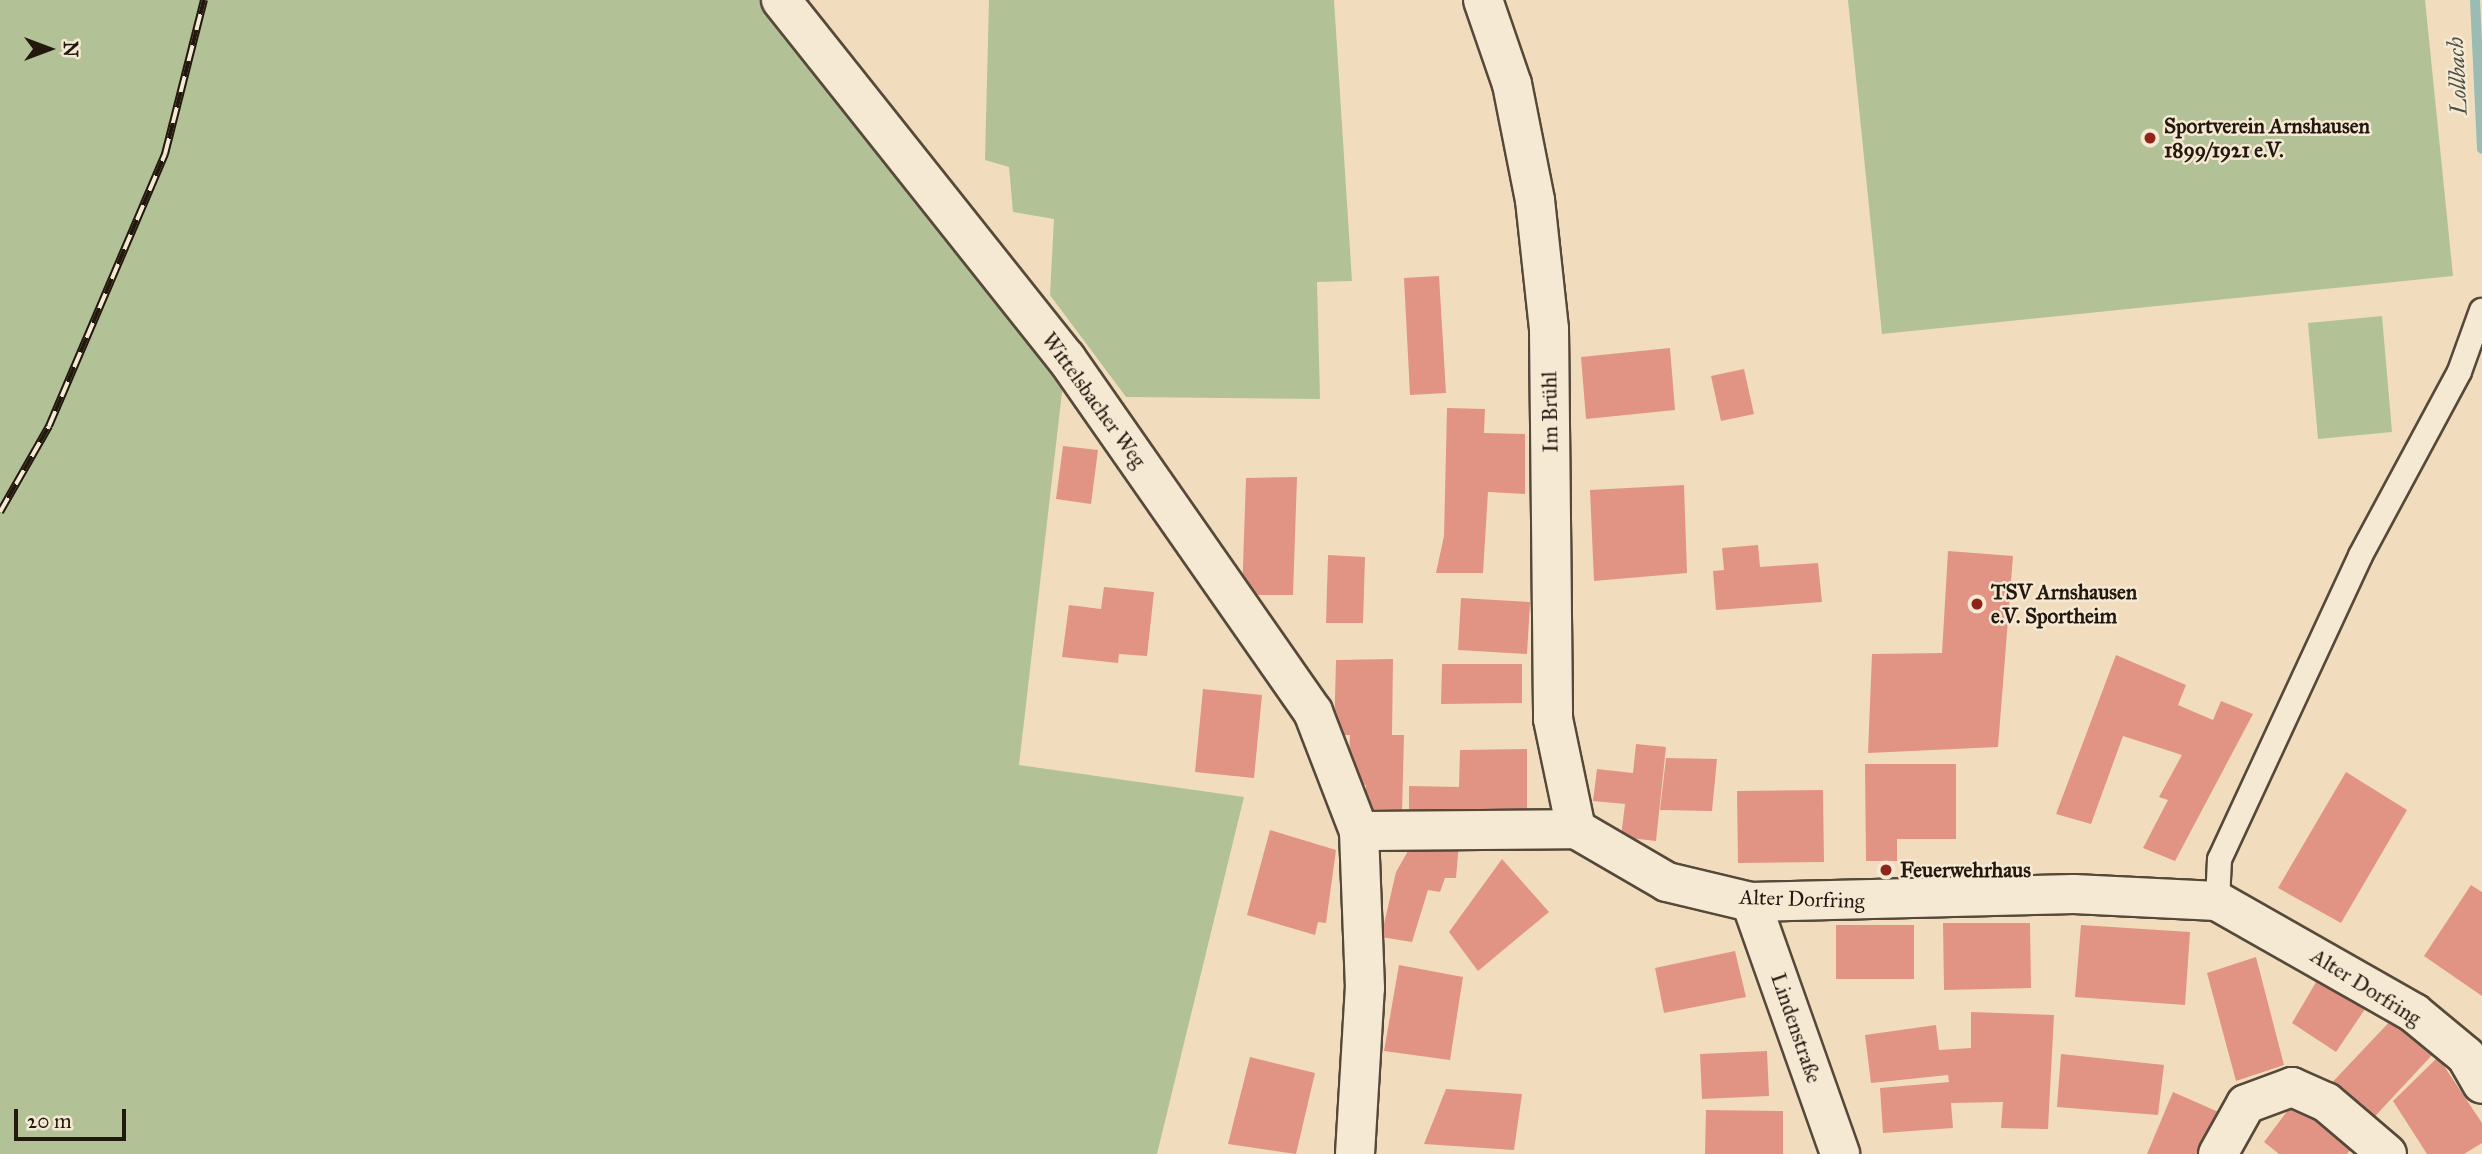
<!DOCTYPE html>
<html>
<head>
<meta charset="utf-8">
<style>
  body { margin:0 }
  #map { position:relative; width:2482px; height:1154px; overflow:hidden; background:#f1ddbd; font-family:"IM FELL Great Primer",serif }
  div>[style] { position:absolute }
  .green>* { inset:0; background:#b3c296 }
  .stream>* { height:10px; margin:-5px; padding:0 5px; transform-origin:5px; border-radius:5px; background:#9bbcb2 }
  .building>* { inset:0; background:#e29484 }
  .roads { filter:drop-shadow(2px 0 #56493a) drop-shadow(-2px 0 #56493a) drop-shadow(0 2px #56493a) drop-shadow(0 -2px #56493a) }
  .service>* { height:23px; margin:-11.5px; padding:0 11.5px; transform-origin:11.5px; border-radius:11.5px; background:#f6e9d4 }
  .minor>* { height:38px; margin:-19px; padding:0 19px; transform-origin:19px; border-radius:19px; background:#f6e9d4 }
  .rail>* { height:8px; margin-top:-4px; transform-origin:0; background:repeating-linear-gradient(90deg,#f6e9d4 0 16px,#23180e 0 32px); box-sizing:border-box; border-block:2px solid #23180e }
  .dots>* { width:19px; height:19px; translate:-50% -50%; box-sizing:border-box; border:4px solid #f6e9d4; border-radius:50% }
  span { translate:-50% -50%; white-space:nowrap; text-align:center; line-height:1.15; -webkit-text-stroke:5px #f6e9d4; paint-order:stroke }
  .poi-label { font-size:21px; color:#23180e; font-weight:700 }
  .left { translate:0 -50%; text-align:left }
  .street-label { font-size:21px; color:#23180e }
  .water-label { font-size:23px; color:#4d5147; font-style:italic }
  .north { position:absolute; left:14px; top:14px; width:70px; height:70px; -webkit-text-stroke:5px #f6e9d4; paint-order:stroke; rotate:90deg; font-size:19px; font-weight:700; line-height:28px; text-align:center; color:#23180e }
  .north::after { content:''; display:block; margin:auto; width:24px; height:32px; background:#23180e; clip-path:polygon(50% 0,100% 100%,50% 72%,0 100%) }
  .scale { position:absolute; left:14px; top:1109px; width:112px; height:32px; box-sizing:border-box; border:4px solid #23180e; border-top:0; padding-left:9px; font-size:21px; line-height:24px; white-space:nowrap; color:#23180e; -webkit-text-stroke:5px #f6e9d4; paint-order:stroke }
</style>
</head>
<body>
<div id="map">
  <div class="green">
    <i style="clip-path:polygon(0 0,781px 0,1066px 358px,1019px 765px,1244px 797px,1157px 1154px,0 1154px)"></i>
    <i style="clip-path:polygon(989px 0,1334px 0,1352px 281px,1317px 282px,1320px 399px,1126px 397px,1050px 295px,1054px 219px,1013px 212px,1009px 167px,985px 160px)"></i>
    <i style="clip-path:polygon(1848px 0,2425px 0,2453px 276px,1882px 334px)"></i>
    <i style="clip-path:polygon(2382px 316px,2392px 432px,2318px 439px,2308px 323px)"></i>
  </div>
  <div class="stream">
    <i style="left:2475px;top:0;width:149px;rotate:87.3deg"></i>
  </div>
  <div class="building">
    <i style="clip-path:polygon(1439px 276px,1446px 393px,1410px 395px,1404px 278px)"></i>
    <i style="clip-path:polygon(1670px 348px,1675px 410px,1586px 419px,1581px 357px)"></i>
    <i style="clip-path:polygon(1744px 369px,1754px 414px,1721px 421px,1711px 376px)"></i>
    <i style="clip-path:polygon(1447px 408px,1485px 409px,1484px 433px,1525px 434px,1525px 494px,1488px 492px,1483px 573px,1436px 573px,1444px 536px)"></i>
    <i style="clip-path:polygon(1063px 446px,1098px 450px,1091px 504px,1056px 499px)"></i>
    <i style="clip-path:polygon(1297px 477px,1293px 595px,1242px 595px,1246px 478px)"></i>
    <i style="clip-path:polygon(1684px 485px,1687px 573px,1594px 581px,1590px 490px)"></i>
    <i style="clip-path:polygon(1758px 545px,1760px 567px,1818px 563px,1822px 602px,1716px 610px,1713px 571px,1724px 570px,1722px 548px)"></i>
    <i style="clip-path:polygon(1948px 551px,2013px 556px,1998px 747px,1868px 753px,1872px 654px,1942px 653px)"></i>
    <i style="clip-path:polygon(1328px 555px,1365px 557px,1363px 623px,1326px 623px)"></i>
    <i style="clip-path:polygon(1104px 587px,1154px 592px,1147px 656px,1119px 654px,1118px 663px,1062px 657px,1069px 605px,1101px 609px)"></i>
    <i style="clip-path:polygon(1461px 598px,1530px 602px,1527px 654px,1458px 650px)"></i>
    <i style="clip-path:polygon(2116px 655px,2186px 685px,2178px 705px,2213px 720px,2221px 701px,2253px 714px,2175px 861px,2143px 848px,2168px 800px,2159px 797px,2182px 755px,2123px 736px,2091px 824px,2056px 814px)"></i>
    <i style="clip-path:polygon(1393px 659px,1392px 735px,1404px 735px,1402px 814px,1365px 812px,1366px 785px,1348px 785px,1350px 735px,1334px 735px,1336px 660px)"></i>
    <i style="clip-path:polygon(1442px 664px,1522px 664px,1522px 703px,1441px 704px)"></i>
    <i style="clip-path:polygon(1203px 689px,1262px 695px,1254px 778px,1195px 772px)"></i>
    <i style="clip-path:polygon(1636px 744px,1666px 747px,1656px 841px,1621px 837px,1625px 804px,1593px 801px,1597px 769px,1633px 773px)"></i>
    <i style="clip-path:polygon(1527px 749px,1527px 815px,1409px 816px,1409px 786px,1459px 787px,1460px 750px)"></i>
    <i style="clip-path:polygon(1666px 758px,1717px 759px,1712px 811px,1660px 810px)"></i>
    <i style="clip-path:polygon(1865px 764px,1956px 764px,1956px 839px,1897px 839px,1897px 861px,1866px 861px)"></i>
    <i style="clip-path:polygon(2346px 772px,2407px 810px,2341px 923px,2278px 888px)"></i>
    <i style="clip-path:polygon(1823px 790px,1824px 862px,1738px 863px,1737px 791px)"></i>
    <i style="clip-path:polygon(1270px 830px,1336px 850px,1326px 923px,1318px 922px,1315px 935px,1247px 915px)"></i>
    <i style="clip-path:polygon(1459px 843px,1456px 878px,1445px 878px,1440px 892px,1428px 890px,1412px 942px,1381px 937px,1396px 872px,1412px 844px)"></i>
    <i style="clip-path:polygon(1502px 859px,1549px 912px,1478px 971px,1449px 932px)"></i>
    <i style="clip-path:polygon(2471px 885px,2482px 892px,2482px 996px,2424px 956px)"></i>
    <i style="clip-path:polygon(1943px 923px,2030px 923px,2031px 988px,1944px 990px)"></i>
    <i style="clip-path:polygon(1836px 925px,1914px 925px,1914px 979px,1836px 979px)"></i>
    <i style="clip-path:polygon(2081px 925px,2190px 932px,2185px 1005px,2075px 997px)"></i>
    <i style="clip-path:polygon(1735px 951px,1746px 997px,1664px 1013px,1655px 968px)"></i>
    <i style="clip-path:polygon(2256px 957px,2284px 1065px,2236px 1081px,2207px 973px)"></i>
    <i style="clip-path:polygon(1399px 965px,1463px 977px,1450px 1060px,1384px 1051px)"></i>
    <i style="clip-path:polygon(2319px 977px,2365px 1009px,2336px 1052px,2292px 1023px)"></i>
    <i style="clip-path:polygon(1971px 1012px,2054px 1015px,2048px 1129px,2001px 1128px,2003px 1102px,1951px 1103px,1953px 1128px,1883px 1133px,1880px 1088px,1949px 1082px,1948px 1075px,1871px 1083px,1865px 1035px,1936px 1025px,1939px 1050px,1971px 1048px)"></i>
    <i style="clip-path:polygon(2394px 1017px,2434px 1053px,2365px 1127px,2325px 1090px)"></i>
    <i style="clip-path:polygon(1767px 1051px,1769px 1096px,1702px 1099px,1700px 1054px)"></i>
    <i style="clip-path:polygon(2061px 1054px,2164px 1065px,2158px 1115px,2057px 1107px)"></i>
    <i style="clip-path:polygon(1250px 1057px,1315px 1073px,1296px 1154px,1228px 1144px)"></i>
    <i style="clip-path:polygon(2438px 1057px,2482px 1123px,2482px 1143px,2464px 1154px,2427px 1154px,2393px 1101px)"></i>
    <i style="clip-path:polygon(1446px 1089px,1522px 1094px,1514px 1150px,1424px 1144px)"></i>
    <i style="clip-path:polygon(2173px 1092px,2223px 1114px,2204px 1154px,2147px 1154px)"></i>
    <i style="clip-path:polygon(2297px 1098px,2356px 1143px,2347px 1154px,2279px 1154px,2264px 1142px)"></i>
    <i style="clip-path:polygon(1706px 1110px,1783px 1111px,1783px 1154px,1705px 1154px)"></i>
  </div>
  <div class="roads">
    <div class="service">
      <i style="left:2217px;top:901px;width:42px;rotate:-87.3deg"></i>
      <i style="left:2219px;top:859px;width:335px;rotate:-65.1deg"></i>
      <i style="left:2360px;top:555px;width:209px;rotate:-61.7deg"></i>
      <i style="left:2459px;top:371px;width:65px;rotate:-70.2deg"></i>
    </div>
    <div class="minor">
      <i style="left:781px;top:0;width:458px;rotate:51.5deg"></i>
      <i style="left:1066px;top:358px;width:432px;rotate:55.1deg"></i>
      <i style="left:1313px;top:712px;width:128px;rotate:68.9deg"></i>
      <i style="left:1483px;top:0;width:89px;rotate:71deg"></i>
      <i style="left:1512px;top:84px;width:118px;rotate:78.8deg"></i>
      <i style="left:1535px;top:200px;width:130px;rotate:83.8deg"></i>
      <i style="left:1549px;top:329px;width:390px;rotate:89.4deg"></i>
      <i style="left:1553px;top:719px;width:112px;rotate:78.2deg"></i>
      <i style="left:1751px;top:902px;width:267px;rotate:70.5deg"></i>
      <i style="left:1355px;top:1154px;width:166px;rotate:-86.6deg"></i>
      <i style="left:1365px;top:988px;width:157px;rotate:-92.2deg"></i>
      <i style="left:1359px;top:831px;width:217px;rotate:-0.5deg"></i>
      <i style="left:1576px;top:829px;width:105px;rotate:30.2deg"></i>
      <i style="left:1667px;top:882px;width:86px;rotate:13.4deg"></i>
      <i style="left:1751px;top:902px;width:323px;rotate:-1.4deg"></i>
      <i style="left:2074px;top:894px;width:143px;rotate:2.8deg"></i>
      <i style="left:2217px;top:901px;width:227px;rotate:29.6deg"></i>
      <i style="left:2414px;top:1013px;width:67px;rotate:39.6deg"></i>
      <i style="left:2466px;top:1056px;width:32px;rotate:60deg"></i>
      <i style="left:2218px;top:1154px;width:57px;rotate:-60.8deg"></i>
      <i style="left:2246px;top:1104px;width:49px;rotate:-20.3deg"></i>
      <i style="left:2292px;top:1087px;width:37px;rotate:24deg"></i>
      <i style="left:2326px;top:1102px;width:80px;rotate:40.4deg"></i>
    </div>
  </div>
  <div class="rail">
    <i style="left:0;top:512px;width:99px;rotate:-60.3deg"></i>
    <i style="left:49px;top:426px;width:296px;rotate:-66.9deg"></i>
    <i style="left:165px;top:154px;width:159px;rotate:-75.8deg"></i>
  </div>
  <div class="dots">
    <i style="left:2150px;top:138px;background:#8f2418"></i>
    <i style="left:1977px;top:604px;background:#8f2418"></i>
    <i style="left:1886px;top:870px;background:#8f2418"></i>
  </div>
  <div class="poi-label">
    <span class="left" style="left:2164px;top:138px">Sportverein Arnshausen<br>1899/1921 e.V.</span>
    <span class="left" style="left:1991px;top:604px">TSV Arnshausen<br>e.V. Sportheim</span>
    <span class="left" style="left:1900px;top:870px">Feuerwehrhaus</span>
  </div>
  <div class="street-label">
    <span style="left:1094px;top:400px;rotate:54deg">Wittelsbacher Weg</span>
    <span style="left:1550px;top:412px;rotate:-91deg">Im Brühl</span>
    <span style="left:1802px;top:899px;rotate:2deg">Alter Dorfring</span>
    <span style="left:2366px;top:987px;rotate:32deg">Alter Dorfring</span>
    <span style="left:1796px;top:1028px;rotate:71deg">Lindenstraße</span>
  </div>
  <div class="water-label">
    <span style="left:2457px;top:76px;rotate:-93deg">Lollbach</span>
  </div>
  <div class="north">N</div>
  <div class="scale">20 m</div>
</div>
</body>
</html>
